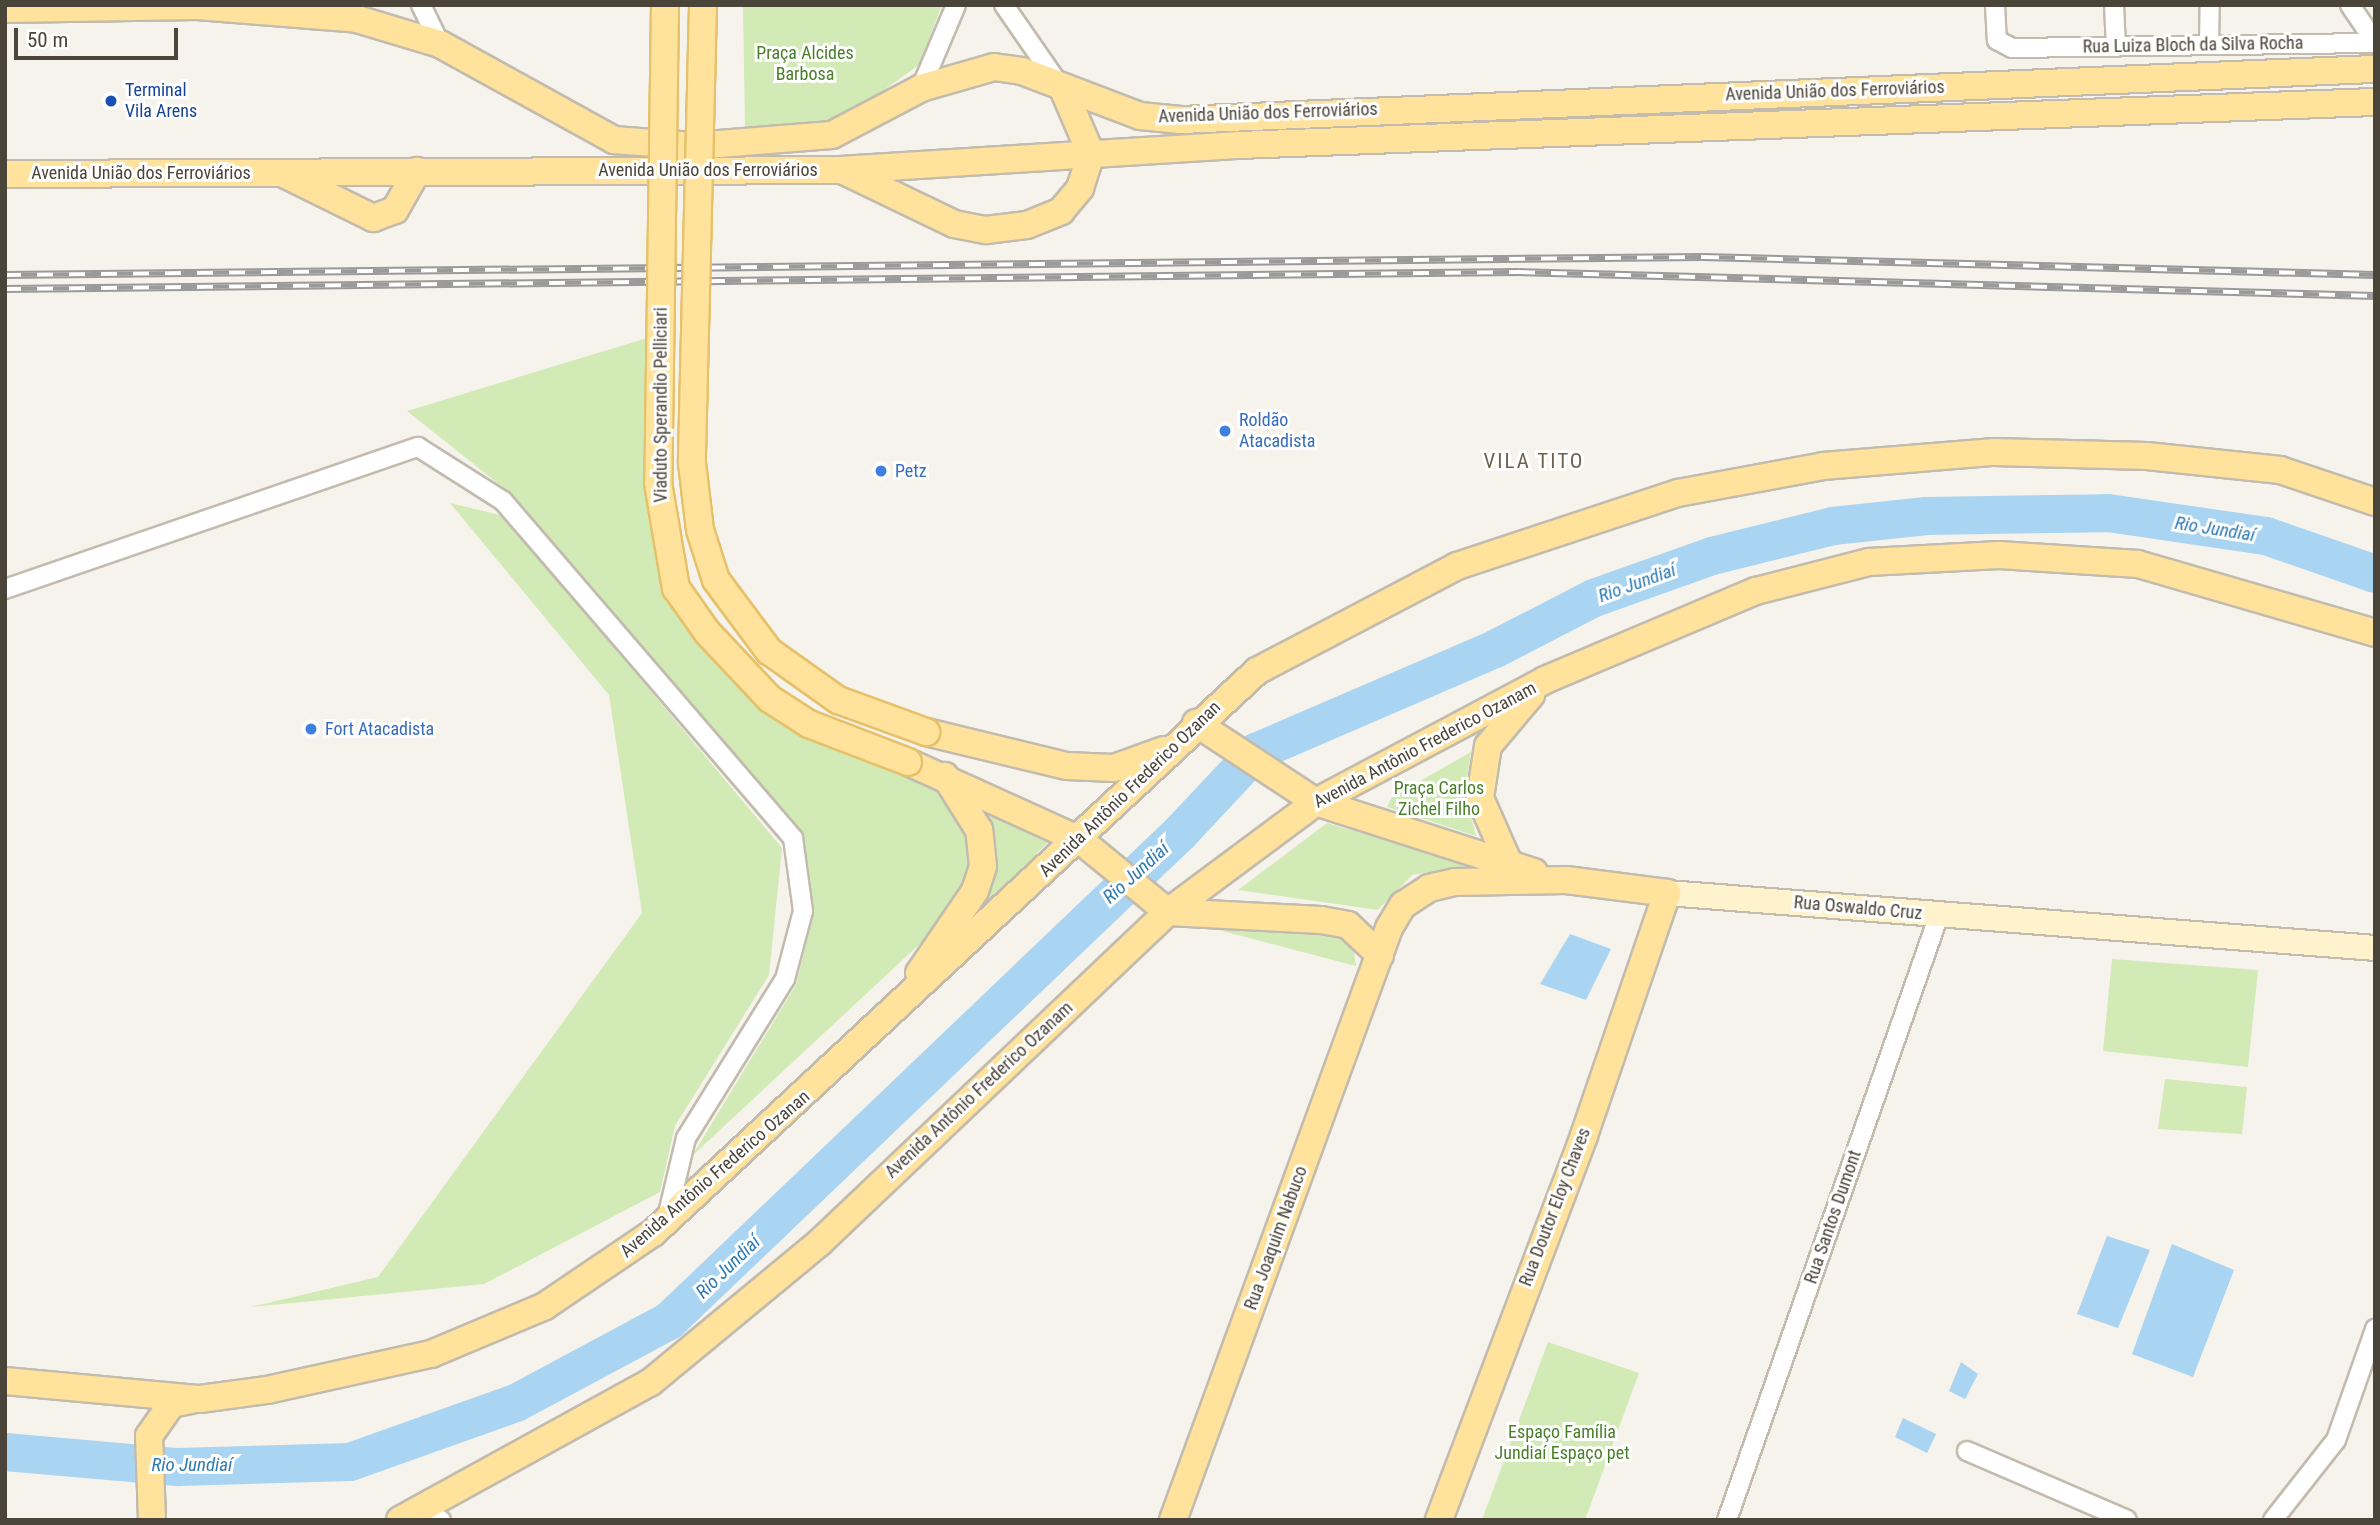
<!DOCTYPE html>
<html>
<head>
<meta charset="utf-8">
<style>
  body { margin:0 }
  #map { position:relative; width:2380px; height:1525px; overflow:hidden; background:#f6f3ec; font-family:"Roboto Condensed",sans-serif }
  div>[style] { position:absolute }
  .green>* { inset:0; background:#d2eab5 }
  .water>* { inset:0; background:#a9d4f2 }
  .river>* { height:38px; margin:-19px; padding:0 19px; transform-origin:19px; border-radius:19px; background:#a9d4f2 }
  .roads { filter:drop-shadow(2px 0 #c2bbae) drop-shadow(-2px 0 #c2bbae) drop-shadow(0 2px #c2bbae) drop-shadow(0 -2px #c2bbae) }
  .minor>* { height:18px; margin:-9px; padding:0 9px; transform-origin:9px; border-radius:9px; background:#fff }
  .secondary>* { height:24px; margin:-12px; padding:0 12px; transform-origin:12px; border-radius:12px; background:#fff3cd }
  .primary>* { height:26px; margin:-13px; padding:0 13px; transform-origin:13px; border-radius:13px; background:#ffe39c }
  .rail>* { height:8px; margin-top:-4px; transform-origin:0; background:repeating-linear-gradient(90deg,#fff 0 16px,#9a9a9a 0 32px); box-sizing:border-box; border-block:2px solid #9a9a9a }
  .bridges { filter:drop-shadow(2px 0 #e6c16a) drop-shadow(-2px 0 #e6c16a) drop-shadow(0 2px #e6c16a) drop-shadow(0 -2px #e6c16a) }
  .primary-bridge>* { height:26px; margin:-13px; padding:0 13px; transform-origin:13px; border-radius:13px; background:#ffe39c }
  .dots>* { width:19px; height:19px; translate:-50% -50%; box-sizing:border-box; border:4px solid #fff; border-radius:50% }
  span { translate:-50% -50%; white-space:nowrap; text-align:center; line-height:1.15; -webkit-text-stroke:6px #fff; paint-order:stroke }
  .street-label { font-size:18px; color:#4b4439 }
  .park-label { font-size:18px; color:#4a7f2a }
  .transit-label { font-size:18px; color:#164399 }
  .left { translate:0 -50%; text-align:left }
  .shop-label { font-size:18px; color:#366cbe }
  .water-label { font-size:19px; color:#2e7ab2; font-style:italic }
  .quarter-label { font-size:21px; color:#6e6250; letter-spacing:2px }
  .frame { position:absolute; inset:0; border:7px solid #4b4439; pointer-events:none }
  .scale { position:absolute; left:14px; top:28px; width:164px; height:32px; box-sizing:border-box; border:4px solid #4b4439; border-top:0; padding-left:9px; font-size:21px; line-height:24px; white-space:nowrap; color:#4b4439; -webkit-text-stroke:5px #fff; paint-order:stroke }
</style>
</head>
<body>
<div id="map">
  <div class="green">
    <i style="clip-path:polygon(743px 5px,942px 5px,919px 65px,854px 111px,808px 126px,745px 128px)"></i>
    <i style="clip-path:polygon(647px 338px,648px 498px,662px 584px,683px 625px,788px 728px,941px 786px,972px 835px,966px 882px,939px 926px,692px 1156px,796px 985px,813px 916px,801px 837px,515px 497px,407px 411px)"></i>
    <i style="clip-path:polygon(450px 503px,504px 516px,782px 848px,769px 975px,675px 1126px,660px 1192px,484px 1284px,251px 1307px,378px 1277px,642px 913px,609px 695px)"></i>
    <i style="clip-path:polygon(1471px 752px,1465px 794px,1476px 836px,1387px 807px,1392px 797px)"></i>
    <i style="clip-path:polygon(963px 792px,1056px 834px,945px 947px,979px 895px)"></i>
    <i style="clip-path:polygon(1327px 823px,1473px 865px,1412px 875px,1378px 910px,1238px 890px)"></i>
    <i style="clip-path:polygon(1241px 923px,1333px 933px,1352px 940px,1356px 966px,1211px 928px)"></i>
    <i style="clip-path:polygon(2112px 959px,2258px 970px,2248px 1067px,2103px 1051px)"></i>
    <i style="clip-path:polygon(2165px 1079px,2247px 1087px,2242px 1134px,2158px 1129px)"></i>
    <i style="clip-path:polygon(1548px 1342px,1639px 1373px,1585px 1520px,1482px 1520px)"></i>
  </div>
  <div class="water">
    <i style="clip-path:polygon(1570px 934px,1611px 949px,1586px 1000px,1540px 984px)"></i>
    <i style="clip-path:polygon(2107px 1236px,2150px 1250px,2118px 1328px,2077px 1314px)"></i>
    <i style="clip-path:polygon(2172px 1244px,2234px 1270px,2193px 1377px,2132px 1354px)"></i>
    <i style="clip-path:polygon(1961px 1362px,1978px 1374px,1965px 1399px,1949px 1391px)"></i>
    <i style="clip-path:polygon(1903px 1418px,1936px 1434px,1927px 1453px,1895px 1437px)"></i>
  </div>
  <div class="river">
    <i style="left:5px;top:1452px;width:174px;rotate:5deg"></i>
    <i style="left:178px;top:1467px;width:172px;rotate:-1.7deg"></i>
    <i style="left:350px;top:1462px;width:176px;rotate:-19.6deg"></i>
    <i style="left:516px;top:1403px;width:174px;rotate:-28.2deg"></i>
    <i style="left:669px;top:1321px;width:707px;rotate:-43.68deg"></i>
    <i style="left:1180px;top:833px;width:111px;rotate:-46.8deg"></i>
    <i style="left:1256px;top:752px;width:260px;rotate:-23.3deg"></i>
    <i style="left:1495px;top:649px;width:111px;rotate:-27.3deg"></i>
    <i style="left:1594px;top:598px;width:125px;rotate:-19.6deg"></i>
    <i style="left:1712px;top:556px;width:125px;rotate:-13.9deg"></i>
    <i style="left:1833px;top:526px;width:94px;rotate:-6.1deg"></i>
    <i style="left:1926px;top:516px;width:182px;rotate:-0.9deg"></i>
    <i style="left:2108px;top:513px;width:160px;rotate:8.3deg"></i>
    <i style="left:2266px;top:536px;width:115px;rotate:19.2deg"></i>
  </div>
  <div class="roads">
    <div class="minor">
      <i style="left:421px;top:5px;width:43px;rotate:64deg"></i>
      <i style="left:1004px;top:5px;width:95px;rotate:55.3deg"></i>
      <i style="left:1995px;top:5px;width:35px;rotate:87deg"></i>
      <i style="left:1997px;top:40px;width:17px;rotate:28deg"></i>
      <i style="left:2012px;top:48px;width:363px;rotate:-0.8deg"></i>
      <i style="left:2114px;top:5px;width:42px;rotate:87.3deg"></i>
      <i style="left:2350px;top:5px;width:45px;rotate:56deg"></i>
      <i style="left:2209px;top:44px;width:39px;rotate:-89deg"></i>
      <i style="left:921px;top:88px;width:90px;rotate:-67.1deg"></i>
      <i style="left:5px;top:589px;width:437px;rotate:-19deg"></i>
      <i style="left:418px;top:447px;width:101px;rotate:32.4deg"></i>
      <i style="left:503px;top:501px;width:445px;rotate:49.3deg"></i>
      <i style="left:793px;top:838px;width:74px;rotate:82.2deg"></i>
      <i style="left:803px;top:911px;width:70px;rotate:104.8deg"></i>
      <i style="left:785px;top:979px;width:187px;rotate:121.9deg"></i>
      <i style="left:686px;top:1138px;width:82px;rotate:103.4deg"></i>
      <i style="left:1967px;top:1451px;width:174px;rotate:23.3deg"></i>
      <i style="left:421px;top:1509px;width:23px;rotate:29deg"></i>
      <i style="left:1727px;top:1520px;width:641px;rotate:-70.69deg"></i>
      <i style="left:2273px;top:1520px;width:102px;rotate:-51.8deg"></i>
      <i style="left:2336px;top:1440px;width:118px;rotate:-70.6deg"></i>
    </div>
    <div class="secondary">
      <i style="left:1667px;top:893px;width:710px;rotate:4.44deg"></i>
    </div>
    <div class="primary">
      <i style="left:5px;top:9px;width:192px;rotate:-0.9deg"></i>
      <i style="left:197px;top:6px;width:161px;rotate:4.6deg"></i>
      <i style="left:357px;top:19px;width:87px;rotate:16.8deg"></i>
      <i style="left:440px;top:44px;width:199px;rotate:28.9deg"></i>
      <i style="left:614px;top:140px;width:80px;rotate:4.3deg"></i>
      <i style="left:694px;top:146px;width:138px;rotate:-4.6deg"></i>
      <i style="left:832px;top:135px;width:101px;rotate:-27.8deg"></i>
      <i style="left:921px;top:88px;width:76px;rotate:-16deg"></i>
      <i style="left:994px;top:67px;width:28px;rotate:8deg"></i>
      <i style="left:1022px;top:71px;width:126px;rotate:20.9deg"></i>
      <i style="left:1140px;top:116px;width:41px;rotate:5.6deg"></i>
      <i style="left:1181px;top:120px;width:1195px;rotate:-2.45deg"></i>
      <i style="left:842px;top:170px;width:124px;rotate:25.7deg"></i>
      <i style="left:954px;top:224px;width:33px;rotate:11deg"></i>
      <i style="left:986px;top:230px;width:41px;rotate:-7deg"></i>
      <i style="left:1027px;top:225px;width:37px;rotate:-22deg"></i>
      <i style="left:1061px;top:211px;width:30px;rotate:-50deg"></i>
      <i style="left:1080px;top:188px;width:36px;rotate:-72deg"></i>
      <i style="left:1091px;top:154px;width:69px;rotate:-113.2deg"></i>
      <i style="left:282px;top:173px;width:102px;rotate:26.3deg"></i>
      <i style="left:373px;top:218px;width:23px;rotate:-20deg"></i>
      <i style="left:395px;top:210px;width:45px;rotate:-60.6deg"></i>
      <i style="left:5px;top:174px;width:836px;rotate:-0.27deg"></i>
      <i style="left:841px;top:170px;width:399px;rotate:-3.6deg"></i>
      <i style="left:1239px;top:145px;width:1137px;rotate:-2.17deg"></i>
      <i style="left:1196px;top:723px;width:144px;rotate:33.4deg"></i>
      <i style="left:1316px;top:802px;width:229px;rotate:17.8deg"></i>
      <i style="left:926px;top:732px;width:145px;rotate:13.6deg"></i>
      <i style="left:1067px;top:766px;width:47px;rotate:2.4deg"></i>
      <i style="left:1114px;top:768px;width:53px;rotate:-19.8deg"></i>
      <i style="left:908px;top:762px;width:189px;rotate:24.4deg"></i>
      <i style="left:1080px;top:840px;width:114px;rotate:39.3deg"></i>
      <i style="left:1168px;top:912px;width:153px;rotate:3deg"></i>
      <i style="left:1321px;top:920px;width:27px;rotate:10deg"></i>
      <i style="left:1348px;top:925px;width:44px;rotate:43.2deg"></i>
      <i style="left:1510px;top:866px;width:74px;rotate:-113.8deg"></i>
      <i style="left:1480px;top:798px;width:53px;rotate:-81.3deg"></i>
      <i style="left:1488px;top:746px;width:67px;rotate:-49.9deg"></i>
      <i style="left:919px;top:973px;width:99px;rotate:-55.7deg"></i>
      <i style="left:975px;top:891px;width:26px;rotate:-72deg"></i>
      <i style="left:983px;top:866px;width:36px;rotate:-96deg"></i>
      <i style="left:979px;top:830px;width:64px;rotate:-122.2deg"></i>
      <i style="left:5px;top:1381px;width:196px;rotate:5.3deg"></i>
      <i style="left:200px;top:1399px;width:68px;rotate:-7.7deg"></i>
      <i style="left:267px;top:1390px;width:168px;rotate:-12.4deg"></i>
      <i style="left:431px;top:1354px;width:124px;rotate:-22.8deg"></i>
      <i style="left:545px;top:1306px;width:130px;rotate:-34.1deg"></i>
      <i style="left:653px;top:1233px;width:825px;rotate:-42.94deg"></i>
      <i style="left:1257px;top:671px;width:226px;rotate:-27.7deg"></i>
      <i style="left:1457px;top:566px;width:233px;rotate:-18.3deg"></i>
      <i style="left:1678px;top:493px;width:147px;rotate:-10.5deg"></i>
      <i style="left:1823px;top:466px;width:172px;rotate:-4.7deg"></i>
      <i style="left:1994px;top:452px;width:153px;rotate:1.5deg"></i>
      <i style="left:2147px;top:456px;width:134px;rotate:6deg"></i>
      <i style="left:2280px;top:470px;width:100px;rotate:18.6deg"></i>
      <i style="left:152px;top:1520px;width:84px;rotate:-92deg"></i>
      <i style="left:149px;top:1436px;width:39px;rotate:-55deg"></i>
      <i style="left:171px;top:1404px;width:21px;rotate:-11deg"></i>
      <i style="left:400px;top:1520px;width:286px;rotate:-28.8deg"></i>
      <i style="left:651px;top:1382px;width:219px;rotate:-39.6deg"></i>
      <i style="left:820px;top:1242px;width:480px;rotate:-43.5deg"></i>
      <i style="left:1168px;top:912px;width:184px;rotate:-36.6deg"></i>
      <i style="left:1316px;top:802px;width:259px;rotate:-28deg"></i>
      <i style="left:1545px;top:680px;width:229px;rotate:-22.9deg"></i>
      <i style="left:1756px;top:591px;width:117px;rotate:-14.4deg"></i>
      <i style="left:1869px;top:562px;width:130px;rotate:-3.1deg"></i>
      <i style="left:1999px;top:555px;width:139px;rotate:3.7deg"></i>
      <i style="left:2138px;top:564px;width:247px;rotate:16.2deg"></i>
      <i style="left:1173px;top:1520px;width:630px;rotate:-69.95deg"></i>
      <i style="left:1389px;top:928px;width:27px;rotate:-59deg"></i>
      <i style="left:1403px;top:905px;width:31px;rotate:-33deg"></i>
      <i style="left:1429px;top:888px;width:27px;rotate:-13deg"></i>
      <i style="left:1455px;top:882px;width:111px;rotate:-1deg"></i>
      <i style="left:1566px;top:880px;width:102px;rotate:7.3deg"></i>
      <i style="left:1667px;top:893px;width:257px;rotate:108.9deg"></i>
      <i style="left:1584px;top:1136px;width:410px;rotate:110.7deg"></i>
    </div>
  </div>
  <div class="rail">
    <i style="left:5px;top:275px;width:1698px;rotate:-0.61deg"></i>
    <i style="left:1703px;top:257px;width:672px;rotate:1.53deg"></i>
    <i style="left:5px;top:289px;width:1514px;rotate:-0.64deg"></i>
    <i style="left:1519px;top:272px;width:856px;rotate:1.61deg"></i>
  </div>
  <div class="bridges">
    <div class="primary-bridge">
      <i style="left:665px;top:5px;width:478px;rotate:90.8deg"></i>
      <i style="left:658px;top:483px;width:107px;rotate:80.3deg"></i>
      <i style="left:676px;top:588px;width:54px;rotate:54.8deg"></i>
      <i style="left:707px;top:632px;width:92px;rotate:46.8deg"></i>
      <i style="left:770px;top:699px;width:46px;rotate:32.7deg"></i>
      <i style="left:809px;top:724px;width:106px;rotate:21deg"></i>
      <i style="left:703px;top:5px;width:458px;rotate:91.4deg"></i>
      <i style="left:692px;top:463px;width:67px;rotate:83.2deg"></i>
      <i style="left:700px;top:530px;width:52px;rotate:72.3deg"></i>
      <i style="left:716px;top:580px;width:89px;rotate:53.3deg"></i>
      <i style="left:769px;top:651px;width:85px;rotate:35.4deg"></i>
      <i style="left:838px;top:700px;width:94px;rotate:20deg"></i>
    </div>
  </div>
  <div class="dots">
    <i style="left:111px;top:101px;background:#1a4fb4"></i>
    <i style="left:1225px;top:431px;background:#3f7fe0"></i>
    <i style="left:881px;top:471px;background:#3f7fe0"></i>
    <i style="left:311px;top:729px;background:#3f7fe0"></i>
  </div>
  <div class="street-label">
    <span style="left:2193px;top:45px;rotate:-1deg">Rua Luiza Bloch da Silva Rocha</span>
    <span style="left:1835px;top:91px;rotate:-2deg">Avenida União dos Ferroviários</span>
    <span style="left:1268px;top:113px;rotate:-2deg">Avenida União dos Ferroviários</span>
    <span style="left:708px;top:170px">Avenida União dos Ferroviários</span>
    <span style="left:141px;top:173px">Avenida União dos Ferroviários</span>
    <span style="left:661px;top:405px;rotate:-90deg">Viaduto Sperandio Pelliciari</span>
    <span style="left:1425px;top:745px;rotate:-28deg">Avenida Antônio Frederico Ozanam</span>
    <span style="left:1130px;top:789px;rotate:-44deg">Avenida Antônio Frederico Ozanan</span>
    <span style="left:1858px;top:908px;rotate:5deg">Rua Oswaldo Cruz</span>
    <span style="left:979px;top:1090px;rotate:-43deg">Avenida Antônio Frederico Ozanam</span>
    <span style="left:715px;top:1174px;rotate:-41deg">Avenida Antônio Frederico Ozanan</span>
    <span style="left:1555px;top:1207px;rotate:-69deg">Rua Doutor Eloy Chaves</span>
    <span style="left:1833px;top:1217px;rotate:-71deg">Rua Santos Dumont</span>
    <span style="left:1276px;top:1238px;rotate:-70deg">Rua Joaquim Nabuco</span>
  </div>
  <div class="park-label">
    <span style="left:805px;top:64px">Praça Alcides<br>Barbosa</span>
    <span style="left:1439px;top:799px">Praça Carlos<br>Zichel Filho</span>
    <span style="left:1562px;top:1443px">Espaço Família<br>Jundiaí Espaço pet</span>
  </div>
  <div class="transit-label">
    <span class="left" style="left:125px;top:101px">Terminal<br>Vila Arens</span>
  </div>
  <div class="shop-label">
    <span class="left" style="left:1239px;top:431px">Roldão<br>Atacadista</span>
    <span class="left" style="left:895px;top:471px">Petz</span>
    <span class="left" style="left:325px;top:729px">Fort Atacadista</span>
  </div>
  <div class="water-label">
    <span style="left:2215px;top:529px;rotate:9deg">Rio Jundiaí</span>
    <span style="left:1637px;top:583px;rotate:-20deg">Rio Jundiaí</span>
    <span style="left:1136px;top:873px;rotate:-42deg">Rio Jundiaí</span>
    <span style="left:728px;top:1267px;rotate:-44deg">Rio Jundiaí</span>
    <span style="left:192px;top:1465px">Rio Jundiaí</span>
  </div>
  <div class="quarter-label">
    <span style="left:1534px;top:461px">VILA TITO</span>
  </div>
  <div class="frame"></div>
  <div class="scale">50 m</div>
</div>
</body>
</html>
